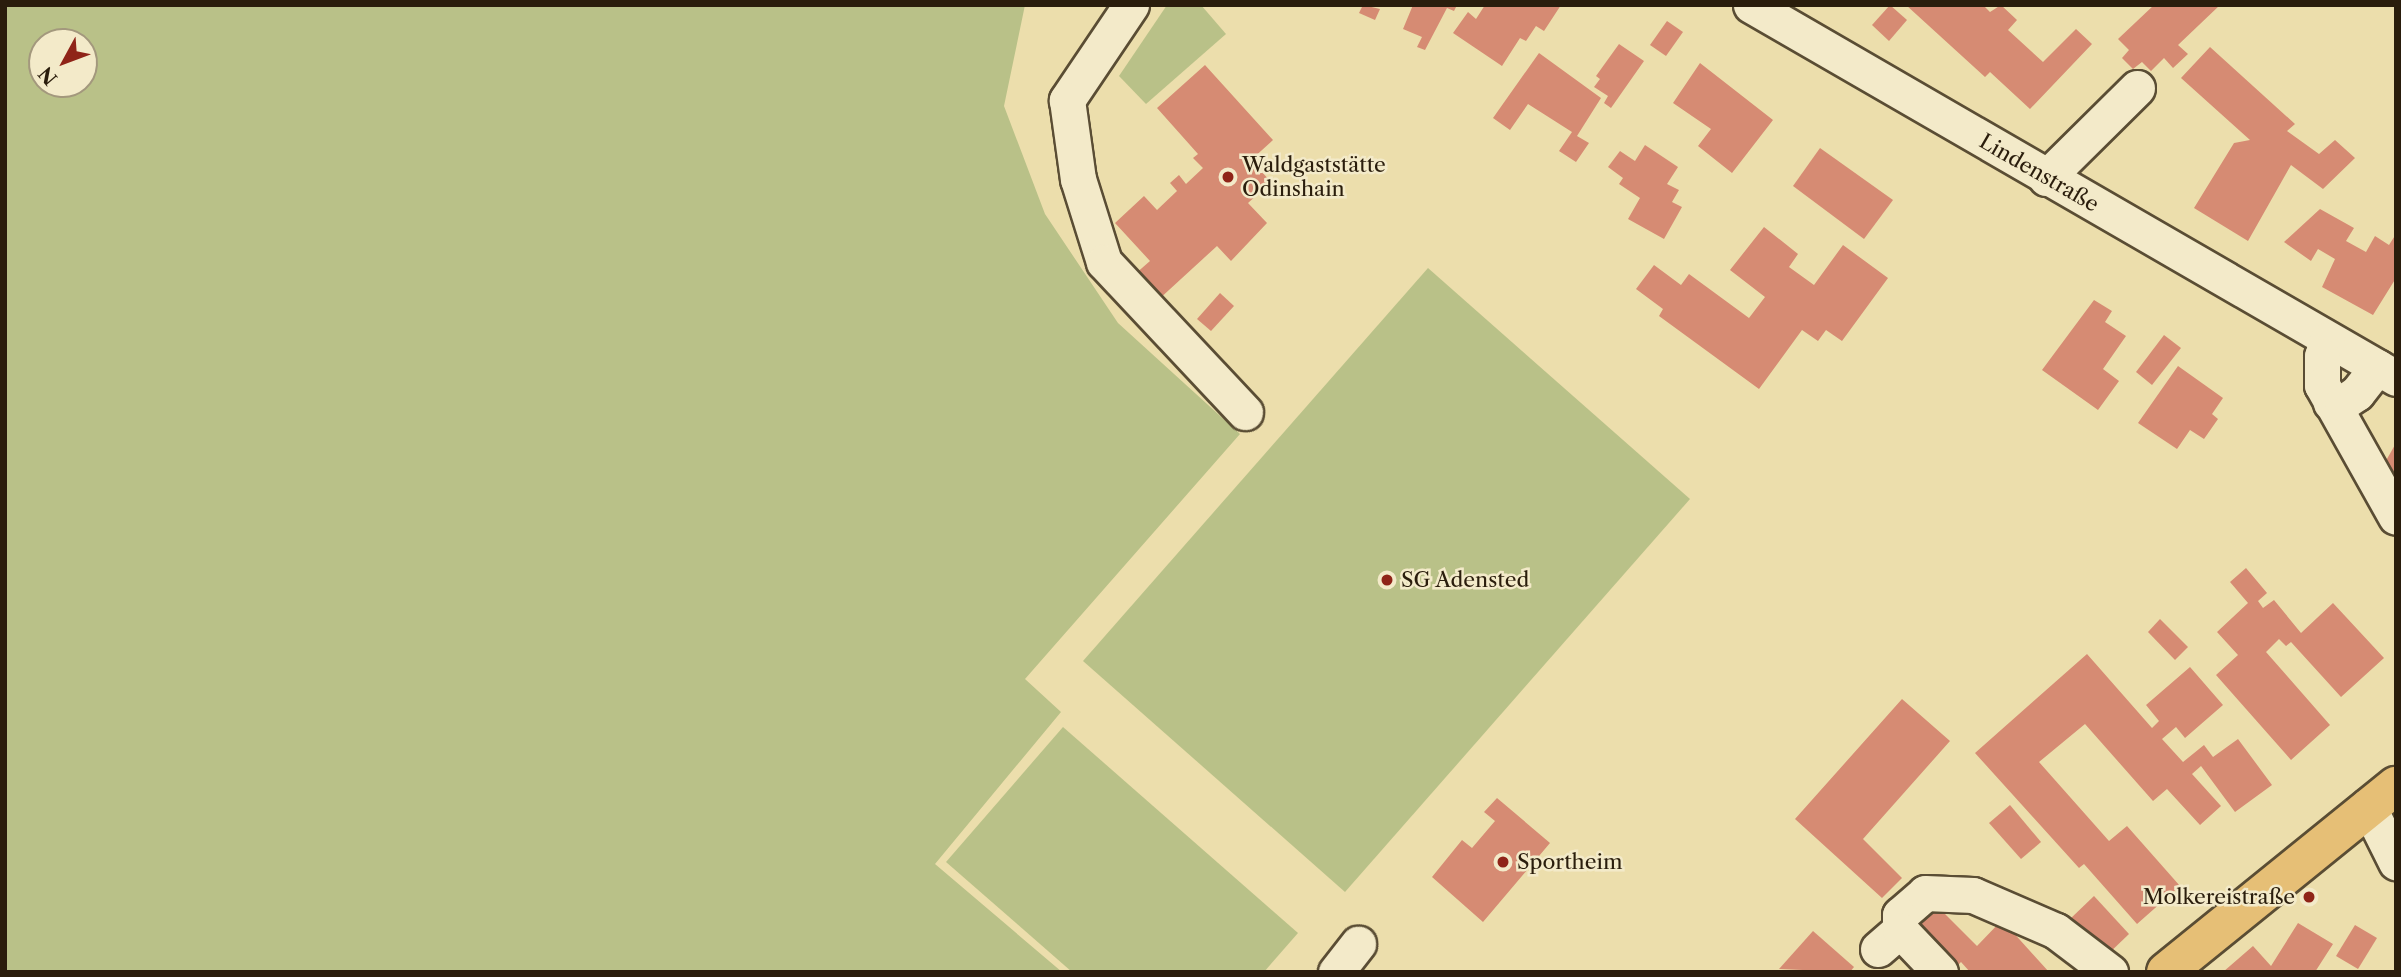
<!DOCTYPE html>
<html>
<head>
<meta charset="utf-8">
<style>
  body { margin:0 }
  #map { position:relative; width:2401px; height:977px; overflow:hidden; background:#ecdeac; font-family:"Libre Caslon Text",serif }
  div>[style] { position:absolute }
  .green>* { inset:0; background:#b9c188 }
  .building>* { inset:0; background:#d68b73 }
  .roads { filter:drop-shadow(2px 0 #5a4d34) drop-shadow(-2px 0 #5a4d34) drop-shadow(0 2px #5a4d34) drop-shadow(0 -2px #5a4d34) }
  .minor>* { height:35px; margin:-17.5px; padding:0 17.5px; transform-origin:17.5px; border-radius:17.5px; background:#f3eac9 }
  .major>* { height:38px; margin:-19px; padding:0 19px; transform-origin:19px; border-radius:19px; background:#e6bf76 }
  .dots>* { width:19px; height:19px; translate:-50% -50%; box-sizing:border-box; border:4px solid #f3eac9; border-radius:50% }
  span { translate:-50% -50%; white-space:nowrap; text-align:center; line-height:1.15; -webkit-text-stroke:5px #f3eac9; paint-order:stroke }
  .poi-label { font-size:21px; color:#2a1d0c }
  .left { translate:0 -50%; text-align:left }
  .right { translate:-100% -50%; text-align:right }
  .street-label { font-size:21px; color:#2a1d0c }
  .frame { position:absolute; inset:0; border:7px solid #2a1d0c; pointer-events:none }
  .north { position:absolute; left:28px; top:28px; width:70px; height:70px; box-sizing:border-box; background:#f3eac9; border:2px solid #a3987d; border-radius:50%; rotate:229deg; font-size:19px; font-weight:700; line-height:28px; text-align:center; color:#2a1d0c }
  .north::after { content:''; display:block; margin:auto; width:24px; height:32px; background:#8f2418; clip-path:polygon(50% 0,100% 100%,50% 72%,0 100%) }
</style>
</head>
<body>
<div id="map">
  <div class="green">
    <i style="clip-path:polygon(evenodd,5px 5px,1025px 5px,1004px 106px,1045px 214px,1118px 323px,1240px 434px,1025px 679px,1061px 712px,935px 864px,1062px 972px,5px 972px,5px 5px,42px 42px,84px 42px,84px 84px,42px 84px,42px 42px)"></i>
    <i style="clip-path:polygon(1167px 5px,1201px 5px,1226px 34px,1146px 104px,1119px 76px)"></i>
    <i style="clip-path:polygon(1428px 268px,1690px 499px,1345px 892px,1083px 661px)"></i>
    <i style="clip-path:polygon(1063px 727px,1298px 933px,1264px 972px,1072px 972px,946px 862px)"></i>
  </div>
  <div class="building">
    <i style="clip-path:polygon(1363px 5px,1380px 9px,1375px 20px,1359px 13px)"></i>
    <i style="clip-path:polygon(1413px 5px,1457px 5px,1454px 11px,1447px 8px,1425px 50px,1417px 47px,1422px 37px,1403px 29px)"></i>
    <i style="clip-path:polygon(1485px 5px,1561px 5px,1544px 31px,1536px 26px,1526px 41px,1520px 38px,1502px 66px,1453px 33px,1468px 12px,1476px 19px)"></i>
    <i style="clip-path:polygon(1890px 5px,1907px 20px,1889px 41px,1872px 25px)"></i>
    <i style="clip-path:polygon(1906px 5px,1983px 5px,1990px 12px,2001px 5px,2017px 20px,2008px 30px,2043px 62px,2076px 29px,2092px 44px,2030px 109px,1990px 72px,1985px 77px)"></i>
    <i style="clip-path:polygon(2154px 5px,2220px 5px,2178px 45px,2188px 54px,2173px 68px,2164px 58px,2151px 71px,2142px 62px,2133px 69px,2122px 58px,2129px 50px,2118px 39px)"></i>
    <i style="clip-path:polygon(1667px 21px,1683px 32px,1666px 56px,1650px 45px)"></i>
    <i style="clip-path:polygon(1619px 44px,1644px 61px,1611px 108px,1604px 103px,1608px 96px,1594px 87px,1600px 79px,1596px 76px)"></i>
    <i style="clip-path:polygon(2210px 47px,2295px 124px,2287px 131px,2319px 154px,2335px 140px,2355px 158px,2323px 189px,2291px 165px,2248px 241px,2194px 208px,2234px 143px,2250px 140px,2181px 78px)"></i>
    <i style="clip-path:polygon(1539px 53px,1601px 98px,1577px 136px,1589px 143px,1576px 162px,1559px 151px,1572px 132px,1528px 104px,1510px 130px,1493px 118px)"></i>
    <i style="clip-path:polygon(1700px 63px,1773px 120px,1732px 173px,1698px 146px,1711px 129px,1673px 103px)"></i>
    <i style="clip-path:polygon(1205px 65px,1273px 140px,1251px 160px,1271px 182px,1248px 203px,1267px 223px,1231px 261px,1217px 246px,1157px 301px,1134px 275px,1150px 261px,1115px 223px,1144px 196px,1157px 210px,1177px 191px,1170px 183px,1179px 175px,1186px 184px,1203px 168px,1193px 158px,1198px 154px,1157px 108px)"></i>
    <i style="clip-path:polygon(1645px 145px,1678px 167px,1667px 184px,1679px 190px,1672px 202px,1682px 207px,1664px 239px,1628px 219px,1640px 198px,1619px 184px,1623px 178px,1608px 167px,1620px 151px,1635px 161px)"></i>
    <i style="clip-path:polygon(1820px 148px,1893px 200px,1864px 239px,1793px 186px)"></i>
    <i style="clip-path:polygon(2320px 209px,2354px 228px,2346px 241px,2366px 252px,2375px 236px,2389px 245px,2396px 234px,2396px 278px,2373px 315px,2322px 287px,2335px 259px,2318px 249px,2311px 261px,2284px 242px)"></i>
    <i style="clip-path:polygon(1764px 227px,1798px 254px,1789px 267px,1814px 285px,1843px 245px,1888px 278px,1842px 341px,1826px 330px,1818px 341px,1802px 330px,1759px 389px,1659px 316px,1663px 309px,1636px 289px,1654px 265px,1681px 285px,1689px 274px,1749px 318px,1765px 297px,1730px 270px)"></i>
    <i style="clip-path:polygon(1220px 293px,1234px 306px,1211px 331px,1197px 319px)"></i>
    <i style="clip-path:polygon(2094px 300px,2112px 311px,2105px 322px,2126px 336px,2103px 369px,2119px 381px,2098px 410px,2042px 370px)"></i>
    <i style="clip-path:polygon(2164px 335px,2181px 348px,2152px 385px,2136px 372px)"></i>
    <i style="clip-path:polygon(2178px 366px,2223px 398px,2212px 414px,2218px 419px,2204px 439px,2190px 430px,2177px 449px,2138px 423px)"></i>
    <i style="clip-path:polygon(2396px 443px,2396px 473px,2383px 466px)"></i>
    <i style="clip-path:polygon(2246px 568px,2267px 593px,2258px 601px,2263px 608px,2274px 600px,2301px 633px,2333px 603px,2384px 658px,2341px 697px,2291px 642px,2286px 646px,2279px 639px,2266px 652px,2330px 725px,2291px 760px,2216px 675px,2238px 655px,2217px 632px,2248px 603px,2230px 582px)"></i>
    <i style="clip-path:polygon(2160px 619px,2188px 647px,2175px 660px,2148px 632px)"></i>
    <i style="clip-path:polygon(2087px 654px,2152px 728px,2159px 721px,2146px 705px,2190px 667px,2223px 705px,2185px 738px,2176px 727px,2162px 739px,2183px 762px,2204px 745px,2213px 757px,2238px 739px,2272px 785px,2235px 812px,2201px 766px,2192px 774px,2221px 806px,2200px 825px,2167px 789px,2153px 801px,2085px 724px,2039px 762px,2109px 841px,2127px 826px,2180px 886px,2137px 924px,2084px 864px,2079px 868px,1975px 753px)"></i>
    <i style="clip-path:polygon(1902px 699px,1950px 741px,1863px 839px,1902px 878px,1882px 898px,1795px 819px)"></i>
    <i style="clip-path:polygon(1497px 798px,1550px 843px,1483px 922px,1432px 877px,1462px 840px,1472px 848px,1495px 821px,1484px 812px)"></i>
    <i style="clip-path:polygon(2010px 805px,2041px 842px,2021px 859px,1989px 823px)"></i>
    <i style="clip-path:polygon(2094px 896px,2129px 934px,2105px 957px,2069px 920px)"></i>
    <i style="clip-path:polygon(1931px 900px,1977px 946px,2002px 920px,2049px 972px,1970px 972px,1961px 962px,1952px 971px,1906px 925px)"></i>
    <i style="clip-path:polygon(2298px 923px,2333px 944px,2315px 972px,2223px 972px,2253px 946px,2271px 966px)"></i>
    <i style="clip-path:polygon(2355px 925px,2377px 938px,2358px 969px,2336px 956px)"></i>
    <i style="clip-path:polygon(1813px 931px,1854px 967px,1850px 972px,1779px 969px)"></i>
  </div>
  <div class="roads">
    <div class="minor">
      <i style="left:1131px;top:5px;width:115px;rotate:124deg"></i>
      <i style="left:1067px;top:100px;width:80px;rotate:82.1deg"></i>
      <i style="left:1078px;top:179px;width:87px;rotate:72.6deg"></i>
      <i style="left:1104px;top:262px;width:206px;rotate:46.8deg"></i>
      <i style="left:1751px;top:5px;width:745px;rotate:30.04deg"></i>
      <i style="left:2046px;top:178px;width:128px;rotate:-44.7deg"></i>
      <i style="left:2327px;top:340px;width:17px;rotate:107deg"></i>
      <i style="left:2322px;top:356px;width:29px;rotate:90deg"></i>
      <i style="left:2322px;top:385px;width:151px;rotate:60.7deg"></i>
      <i style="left:2331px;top:403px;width:11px"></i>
      <i style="left:2342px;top:403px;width:18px;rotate:-34deg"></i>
      <i style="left:2357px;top:393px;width:33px;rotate:-52deg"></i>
      <i style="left:2368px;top:806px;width:63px;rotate:63.4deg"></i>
      <i style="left:1900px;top:930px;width:15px;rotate:-90deg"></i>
      <i style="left:1900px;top:915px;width:33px;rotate:-41deg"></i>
      <i style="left:1925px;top:893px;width:48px;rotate:2.4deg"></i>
      <i style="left:1973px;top:895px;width:90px;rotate:23.4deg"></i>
      <i style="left:2056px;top:931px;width:68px;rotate:37.2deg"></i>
      <i style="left:1878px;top:949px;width:29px;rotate:-41deg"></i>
      <i style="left:1900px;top:930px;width:58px;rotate:46.4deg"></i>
      <i style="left:1336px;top:972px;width:36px;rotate:-52deg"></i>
    </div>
    <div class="major">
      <i style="left:2166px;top:972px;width:296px;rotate:-39deg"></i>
    </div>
  </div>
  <div class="dots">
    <i style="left:1228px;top:177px;background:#8f2418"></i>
    <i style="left:1387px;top:580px;background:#8f2418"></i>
    <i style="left:1503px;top:862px;background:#8f2418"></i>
    <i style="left:2309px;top:897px;background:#8f2418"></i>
  </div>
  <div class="poi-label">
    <span class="left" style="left:1242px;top:177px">Waldgaststätte<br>Odinshain</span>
    <span class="left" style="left:1401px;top:580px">SG Adensted</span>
    <span class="left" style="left:1517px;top:862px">Sportheim</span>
    <span class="right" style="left:2295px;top:897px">Molkereistraße</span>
  </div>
  <div class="street-label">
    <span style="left:2039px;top:173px;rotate:30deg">Lindenstraße</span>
  </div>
  <div class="frame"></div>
  <div class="north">N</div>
</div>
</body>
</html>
